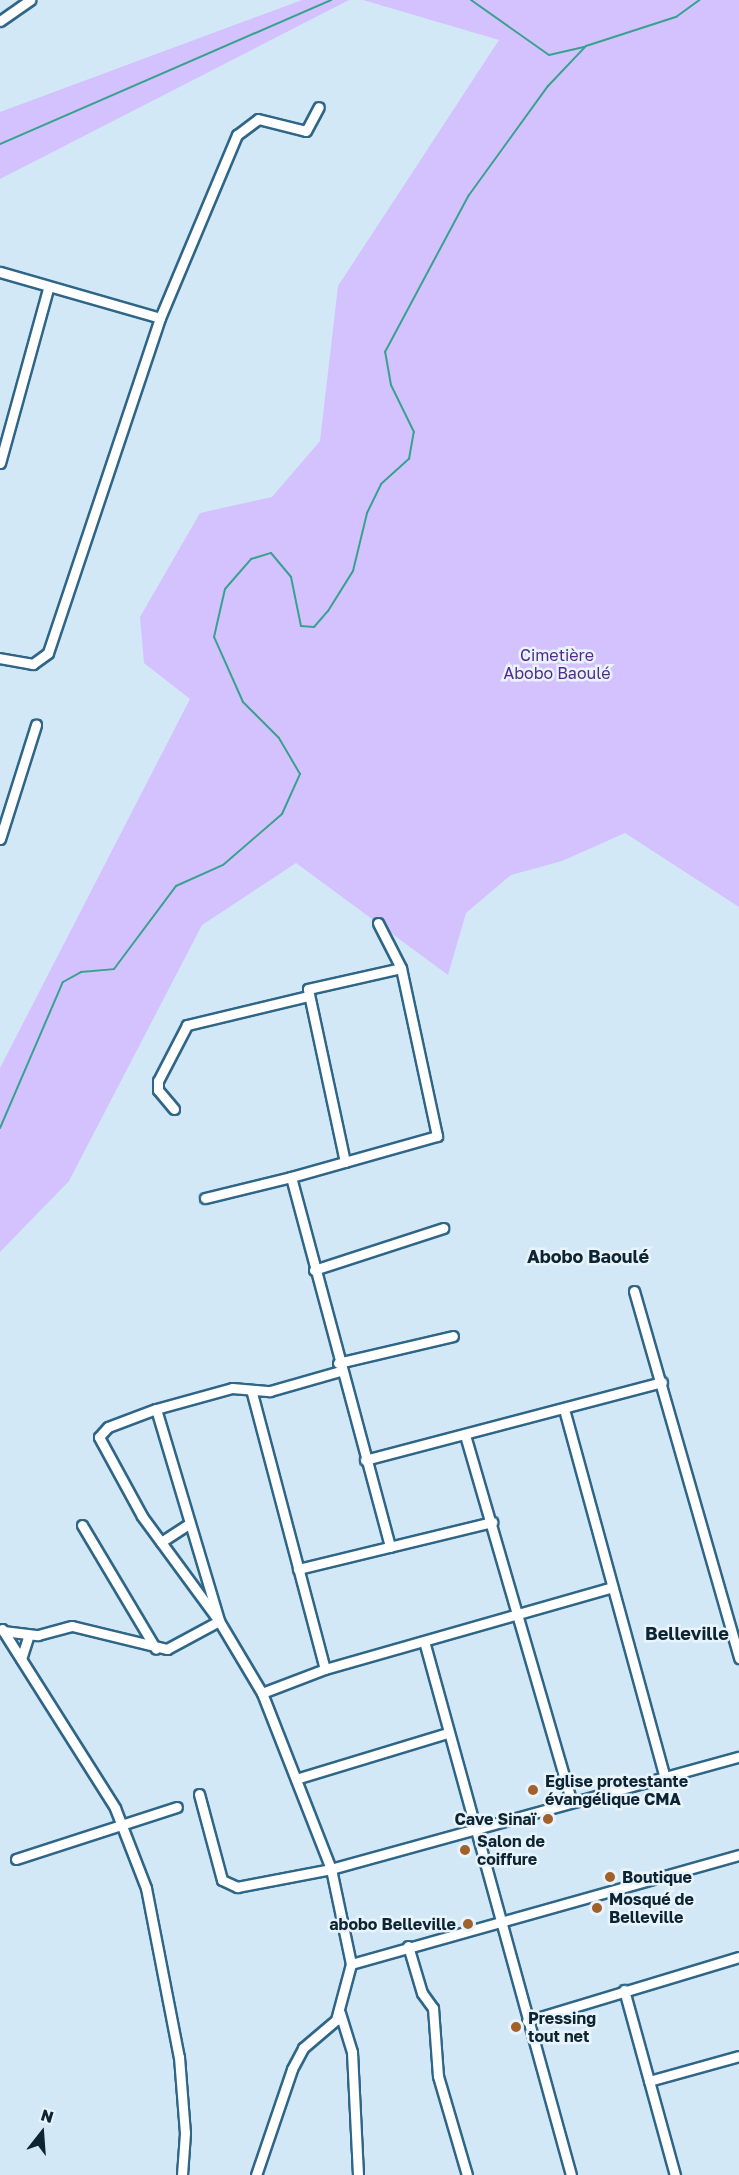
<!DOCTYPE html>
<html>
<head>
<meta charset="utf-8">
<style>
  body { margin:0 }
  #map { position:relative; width:739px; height:2175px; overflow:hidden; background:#d2e8f7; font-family:"Golos Text",sans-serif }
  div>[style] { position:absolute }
  .green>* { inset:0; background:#d4c2fe }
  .stream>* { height:2px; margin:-1px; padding:0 1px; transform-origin:1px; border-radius:1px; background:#39a28e }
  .roads { filter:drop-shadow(2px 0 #2f6687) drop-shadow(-2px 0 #2f6687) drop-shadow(0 2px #2f6687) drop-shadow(0 -2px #2f6687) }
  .minor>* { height:9px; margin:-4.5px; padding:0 4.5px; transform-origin:4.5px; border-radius:4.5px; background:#fff }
  .dots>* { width:16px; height:16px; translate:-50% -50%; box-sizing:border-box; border:3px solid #e8f3fb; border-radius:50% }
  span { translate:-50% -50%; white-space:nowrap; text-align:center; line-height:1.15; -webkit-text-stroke:5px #e8f3fb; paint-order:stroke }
  .park-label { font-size:16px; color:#532a8d }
  .poi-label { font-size:16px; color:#0d2432; font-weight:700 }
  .left { translate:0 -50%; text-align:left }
  .right { translate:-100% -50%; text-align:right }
  .neighbourhood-label { font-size:18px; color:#0d2432; font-weight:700 }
  .north { position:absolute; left:12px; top:2103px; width:60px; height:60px; -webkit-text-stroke:4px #e8f3fb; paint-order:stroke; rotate:17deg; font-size:16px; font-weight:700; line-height:24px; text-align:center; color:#0d2432 }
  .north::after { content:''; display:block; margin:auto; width:21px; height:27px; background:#0d2432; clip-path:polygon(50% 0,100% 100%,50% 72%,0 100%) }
</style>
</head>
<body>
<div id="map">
  <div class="green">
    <i style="clip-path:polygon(302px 0,349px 0,0 179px,0 112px)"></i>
    <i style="clip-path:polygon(363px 0,739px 0,739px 907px,625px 833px,562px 861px,511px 875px,466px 913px,448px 975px,296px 863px,202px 925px,69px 1181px,0 1252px,0 1068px,190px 699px,144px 663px,140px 617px,200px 513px,272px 497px,320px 441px,338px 286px,499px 40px)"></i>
  </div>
  <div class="stream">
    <i style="left:471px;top:0;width:95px;rotate:35.2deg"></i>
    <i style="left:549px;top:55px;width:37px;rotate:-13deg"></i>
    <i style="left:0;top:144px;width:361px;rotate:-23.5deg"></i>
    <i style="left:0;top:1128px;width:159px;rotate:-66.7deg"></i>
    <i style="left:63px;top:982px;width:21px;rotate:-29deg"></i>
    <i style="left:81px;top:972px;width:33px;rotate:-5deg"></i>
    <i style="left:114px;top:969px;width:104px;rotate:-53.2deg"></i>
    <i style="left:176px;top:886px;width:51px;rotate:-24.1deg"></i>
    <i style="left:223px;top:865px;width:78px;rotate:-40.8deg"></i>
    <i style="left:282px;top:814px;width:44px;rotate:-65.8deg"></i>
    <i style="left:300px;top:774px;width:42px;rotate:-120.3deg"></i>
    <i style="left:279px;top:738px;width:51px;rotate:-135deg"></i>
    <i style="left:243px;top:702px;width:71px;rotate:-114deg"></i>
    <i style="left:214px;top:637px;width:49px;rotate:-77.1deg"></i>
    <i style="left:225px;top:589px;width:40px;rotate:-49deg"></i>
    <i style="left:251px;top:559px;width:21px;rotate:-17deg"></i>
    <i style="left:271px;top:553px;width:31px;rotate:50deg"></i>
    <i style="left:291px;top:577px;width:50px;rotate:78.5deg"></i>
    <i style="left:301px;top:626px;width:13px;rotate:4deg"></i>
    <i style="left:314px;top:627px;width:21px;rotate:-49deg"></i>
    <i style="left:328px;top:611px;width:47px;rotate:-58deg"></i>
    <i style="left:353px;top:571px;width:60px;rotate:-76.4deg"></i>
    <i style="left:367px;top:513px;width:32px;rotate:-64deg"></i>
    <i style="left:381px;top:484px;width:38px;rotate:-42deg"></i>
    <i style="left:409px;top:459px;width:27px;rotate:-80deg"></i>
    <i style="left:414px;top:432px;width:52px;rotate:-116.1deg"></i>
    <i style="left:391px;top:385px;width:34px;rotate:-100deg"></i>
    <i style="left:385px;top:352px;width:178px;rotate:-61.9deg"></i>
    <i style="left:469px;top:195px;width:135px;rotate:-54.1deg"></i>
    <i style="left:548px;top:86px;width:55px;rotate:-46.5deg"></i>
    <i style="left:586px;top:46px;width:95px;rotate:-17.9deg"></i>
    <i style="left:676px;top:17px;width:29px;rotate:-36deg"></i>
  </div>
  <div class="roads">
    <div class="minor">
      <i style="left:0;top:21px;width:37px;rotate:-35deg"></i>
      <i style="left:0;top:272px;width:166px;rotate:16deg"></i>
      <i style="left:160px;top:318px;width:353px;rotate:108.5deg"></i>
      <i style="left:48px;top:653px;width:19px;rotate:144deg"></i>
      <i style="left:33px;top:664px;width:34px;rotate:-170deg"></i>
      <i style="left:160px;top:318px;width:199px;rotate:-67.2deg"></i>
      <i style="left:237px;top:135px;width:26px;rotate:-37deg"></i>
      <i style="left:258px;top:119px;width:49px;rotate:14deg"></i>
      <i style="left:306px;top:131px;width:27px;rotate:-62deg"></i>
      <i style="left:0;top:463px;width:180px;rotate:-74.6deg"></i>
      <i style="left:0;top:839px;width:120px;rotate:-72.5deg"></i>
      <i style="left:378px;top:923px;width:51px;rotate:62.9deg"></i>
      <i style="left:401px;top:968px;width:172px;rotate:77.9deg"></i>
      <i style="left:437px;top:1136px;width:152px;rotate:164.3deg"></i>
      <i style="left:291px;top:1177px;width:383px;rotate:75deg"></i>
      <i style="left:174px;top:1109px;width:25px;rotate:-130deg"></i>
      <i style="left:158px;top:1090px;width:9px;rotate:-90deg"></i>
      <i style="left:158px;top:1081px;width:63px;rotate:-62.6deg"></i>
      <i style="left:187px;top:1025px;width:125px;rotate:-13.4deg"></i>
      <i style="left:345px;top:1162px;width:177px;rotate:-102.1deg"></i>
      <i style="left:308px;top:989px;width:95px;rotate:-12.7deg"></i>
      <i style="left:205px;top:1198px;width:89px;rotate:-13.7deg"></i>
      <i style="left:314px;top:1270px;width:136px;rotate:-18deg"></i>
      <i style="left:634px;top:1291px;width:382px;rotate:74deg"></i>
      <i style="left:338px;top:1363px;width:118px;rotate:-13.2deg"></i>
      <i style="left:252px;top:1393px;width:285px;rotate:75.2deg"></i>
      <i style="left:156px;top:1409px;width:221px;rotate:73.4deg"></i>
      <i style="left:219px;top:1621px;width:84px;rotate:59.2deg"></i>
      <i style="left:262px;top:1693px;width:189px;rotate:68.6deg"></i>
      <i style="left:331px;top:1869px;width:97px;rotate:78.1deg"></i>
      <i style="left:564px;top:1409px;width:378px;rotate:74.7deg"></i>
      <i style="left:465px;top:1435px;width:379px;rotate:73.8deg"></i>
      <i style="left:365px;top:1460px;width:307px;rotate:-14.7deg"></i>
      <i style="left:82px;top:1525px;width:144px;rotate:59.2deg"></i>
      <i style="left:161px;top:1542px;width:33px;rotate:-33deg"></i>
      <i style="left:298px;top:1569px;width:200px;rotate:-13.6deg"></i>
      <i style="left:2px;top:1629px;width:212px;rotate:57.7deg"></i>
      <i style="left:115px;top:1808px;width:86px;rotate:68.8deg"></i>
      <i style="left:146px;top:1888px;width:172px;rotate:79deg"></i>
      <i style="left:179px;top:2057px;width:76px;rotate:85.5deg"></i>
      <i style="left:185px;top:2133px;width:42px;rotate:94.1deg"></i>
      <i style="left:3px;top:1631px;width:35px;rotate:7deg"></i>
      <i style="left:38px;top:1635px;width:35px;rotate:-15deg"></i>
      <i style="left:72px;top:1626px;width:98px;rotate:13.6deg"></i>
      <i style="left:167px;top:1649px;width:59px;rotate:-28.3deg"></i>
      <i style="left:219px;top:1621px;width:130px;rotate:-126.3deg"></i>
      <i style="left:142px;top:1516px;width:90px;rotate:-118.6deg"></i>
      <i style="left:99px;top:1437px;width:13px;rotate:-48deg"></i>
      <i style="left:108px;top:1427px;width:51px;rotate:-20.6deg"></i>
      <i style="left:156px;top:1409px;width:79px;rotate:-15.4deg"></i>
      <i style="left:232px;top:1388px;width:38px;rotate:5deg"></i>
      <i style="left:270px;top:1391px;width:73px;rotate:-15.9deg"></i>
      <i style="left:424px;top:1641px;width:554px;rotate:74.61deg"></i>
      <i style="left:21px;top:1659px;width:25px;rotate:-72deg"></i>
      <i style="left:262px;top:1693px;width:67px;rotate:-20.9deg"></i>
      <i style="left:325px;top:1669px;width:298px;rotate:-15.9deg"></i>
      <i style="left:296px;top:1779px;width:158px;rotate:-16.9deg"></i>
      <i style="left:199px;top:1794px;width:89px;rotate:75deg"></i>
      <i style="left:222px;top:1880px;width:17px;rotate:25deg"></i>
      <i style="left:237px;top:1887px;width:96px;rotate:-10.8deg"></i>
      <i style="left:331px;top:1869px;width:423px;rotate:-15.4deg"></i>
      <i style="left:16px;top:1859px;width:169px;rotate:-17.9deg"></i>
      <i style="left:408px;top:1946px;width:49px;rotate:73.4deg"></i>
      <i style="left:422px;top:1993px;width:19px;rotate:54deg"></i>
      <i style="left:433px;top:2008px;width:68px;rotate:85.8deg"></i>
      <i style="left:438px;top:2076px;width:103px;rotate:73.7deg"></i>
      <i style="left:624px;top:1990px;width:192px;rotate:74.6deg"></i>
      <i style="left:340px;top:2013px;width:41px;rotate:72.9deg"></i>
      <i style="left:352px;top:2052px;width:123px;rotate:87.2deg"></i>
      <i style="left:527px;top:2021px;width:221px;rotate:-16.8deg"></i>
      <i style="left:649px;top:2081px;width:93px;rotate:-15.5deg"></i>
      <i style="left:256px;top:2175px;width:112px;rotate:-71.2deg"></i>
      <i style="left:292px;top:2069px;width:24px;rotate:-62deg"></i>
      <i style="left:303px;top:2048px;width:43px;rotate:-40.3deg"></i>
      <i style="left:336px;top:2020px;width:58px;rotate:-75deg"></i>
      <i style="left:351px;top:1964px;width:403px;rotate:-15.7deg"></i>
    </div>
  </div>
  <div class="dots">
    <i style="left:533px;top:1790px;background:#a1612a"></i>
    <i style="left:548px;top:1819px;background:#a1612a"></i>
    <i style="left:465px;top:1850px;background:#a1612a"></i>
    <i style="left:610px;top:1877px;background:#a1612a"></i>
    <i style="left:597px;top:1908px;background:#a1612a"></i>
    <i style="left:468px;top:1924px;background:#a1612a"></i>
    <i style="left:516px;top:2027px;background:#a1612a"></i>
  </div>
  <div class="park-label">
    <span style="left:557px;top:664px">Cimetière<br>Abobo Baoulé</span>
  </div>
  <div class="poi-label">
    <span class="left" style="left:545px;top:1790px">Eglise protestante<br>évangélique CMA</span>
    <span class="right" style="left:536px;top:1819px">Cave Sinaï</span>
    <span class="left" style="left:477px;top:1850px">Salon de<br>coiffure</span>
    <span class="left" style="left:622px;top:1877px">Boutique</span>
    <span class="left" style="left:609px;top:1908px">Mosqué de<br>Belleville</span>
    <span class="right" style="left:456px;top:1924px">abobo Belleville</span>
    <span class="left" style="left:528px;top:2027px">Pressing<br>tout net</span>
  </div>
  <div class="neighbourhood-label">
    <span style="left:588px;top:1256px">Abobo Baoulé</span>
    <span style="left:687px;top:1633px">Belleville</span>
  </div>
  <div class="north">N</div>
</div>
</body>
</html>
